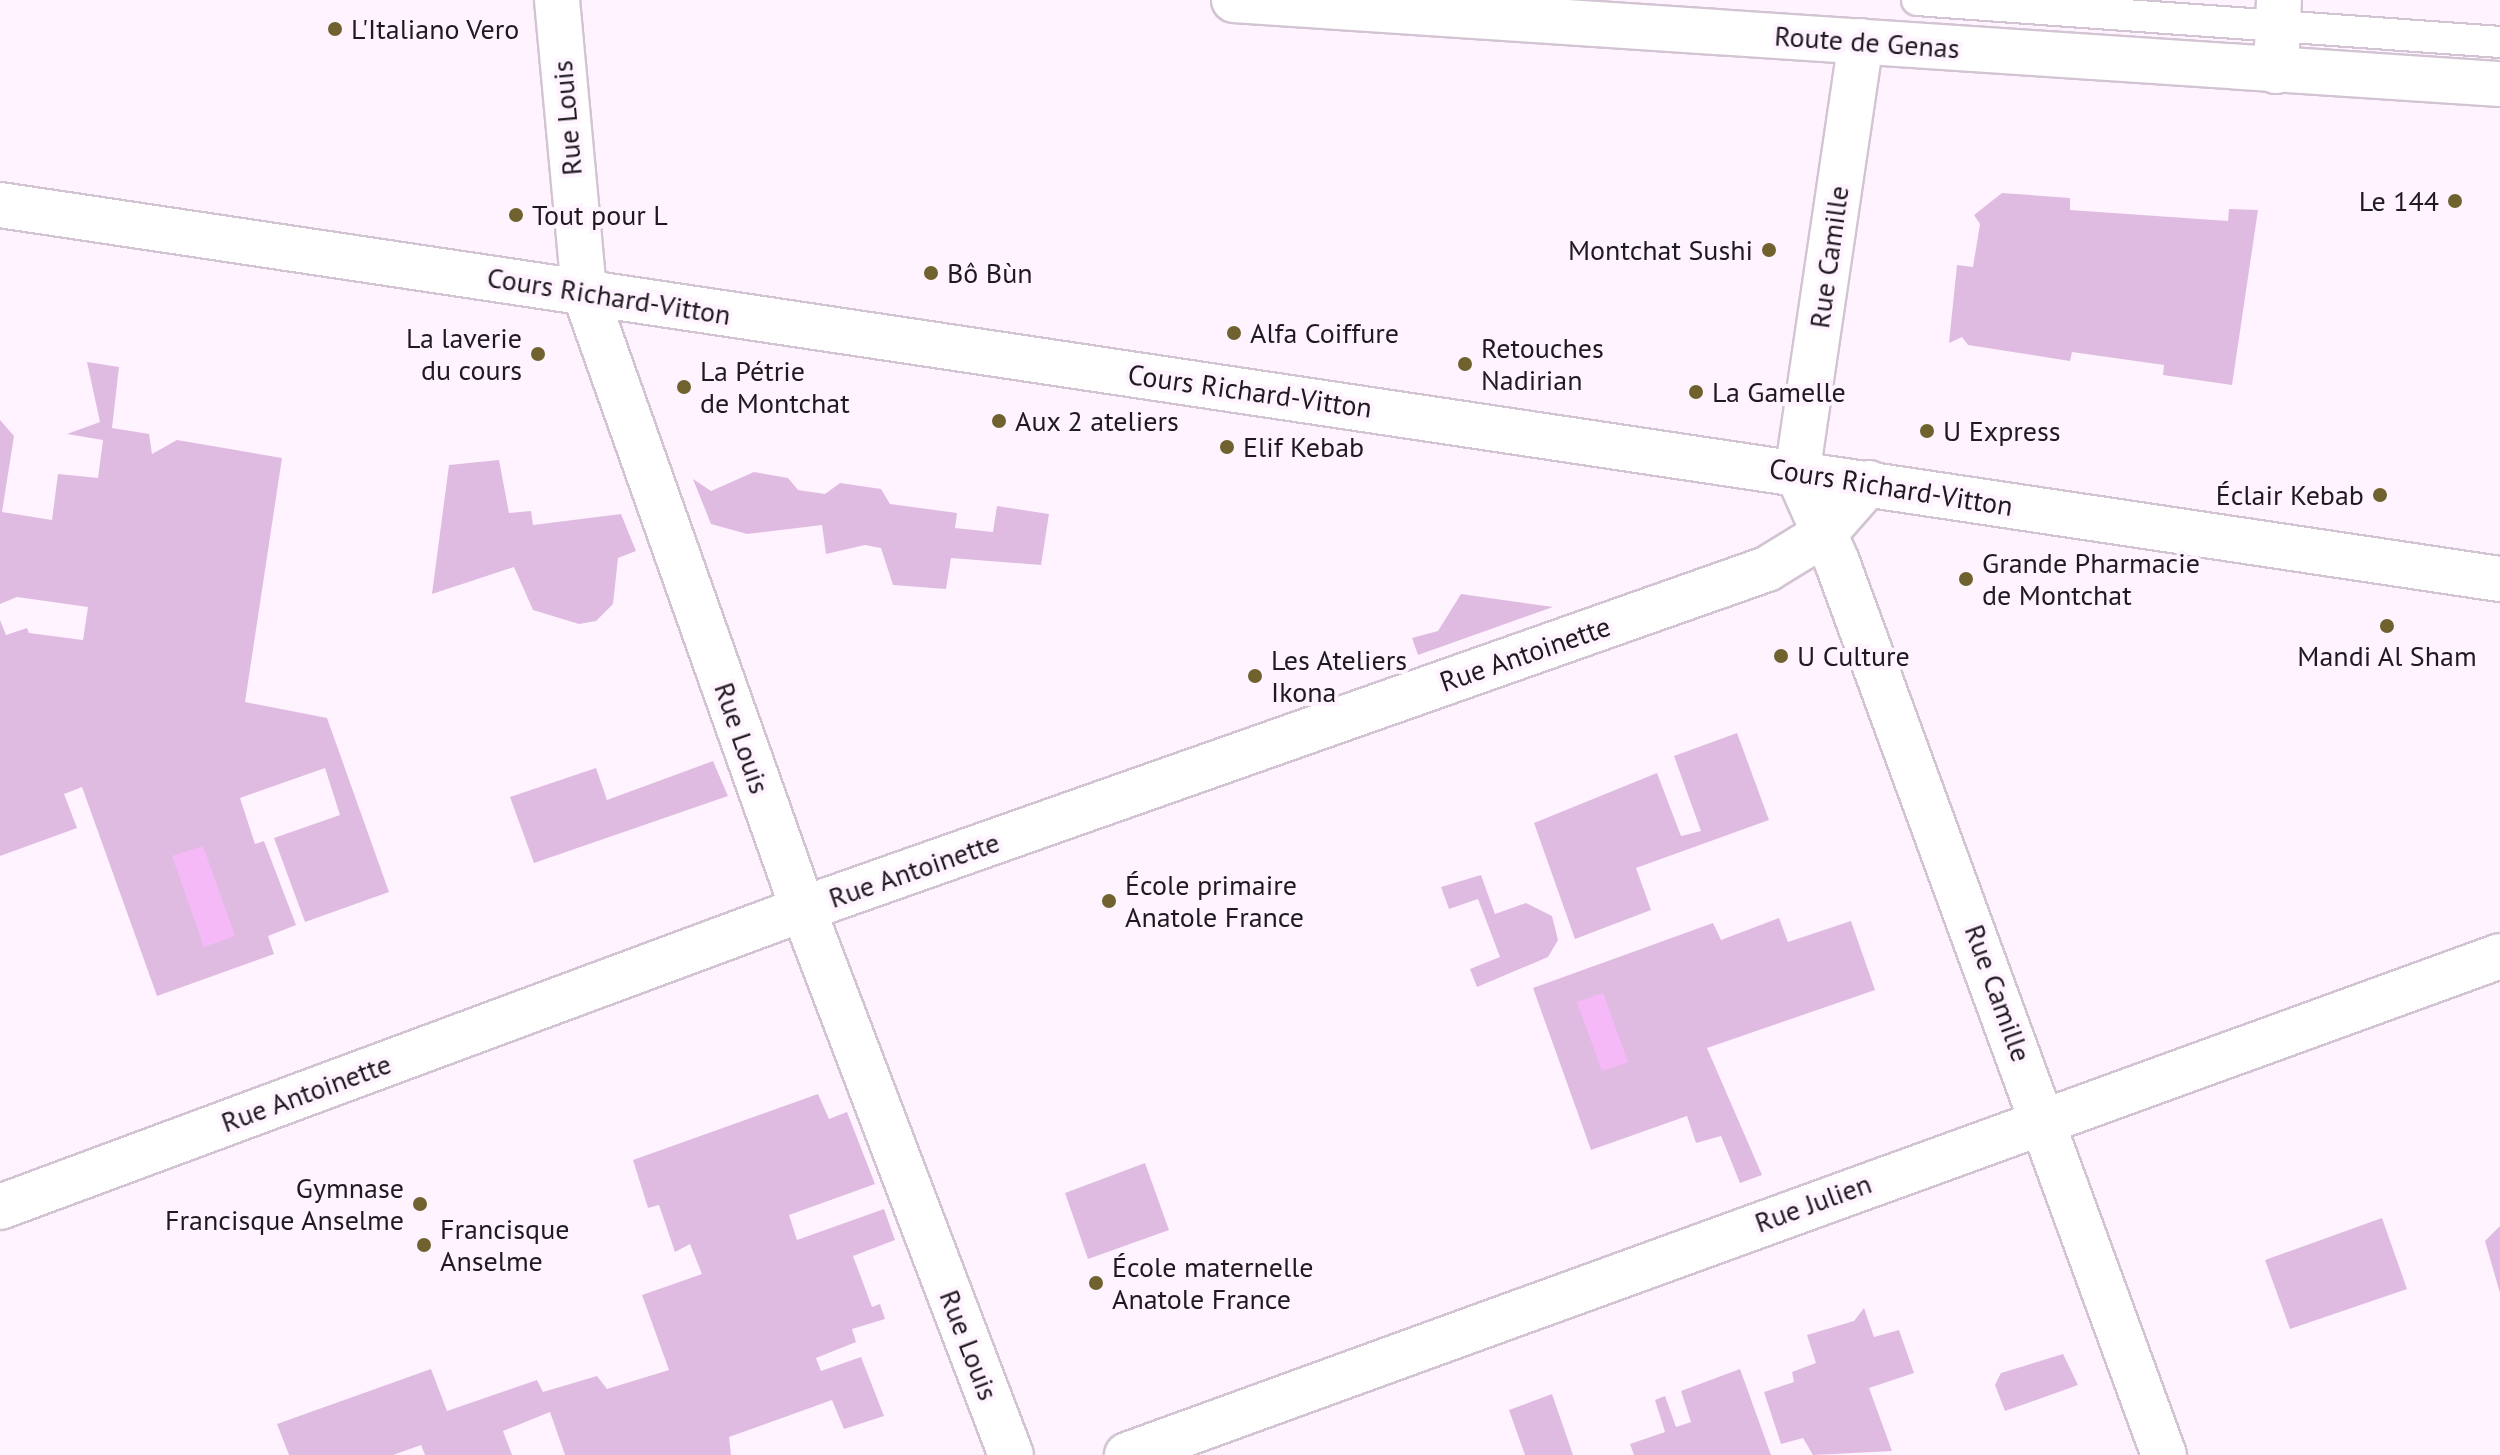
<!DOCTYPE html>
<html>
<head>
<meta charset="utf-8">
<style>
  body { margin:0 }
  #map { position:relative; width:2500px; height:1455px; overflow:hidden; background:#fef3ff; font-family:"PT Sans",sans-serif }
  div>[style] { position:absolute }
  .green>* { inset:0; background:#e0bbe1 }
  .water>* { inset:0; background:#f6b9f8 }
  .roads { filter:drop-shadow(2px 0 #d2c4d2) drop-shadow(-2px 0 #d2c4d2) drop-shadow(0 2px #d2c4d2) drop-shadow(0 -2px #d2c4d2) }
  .service>* { height:30px; margin:-15px; padding:0 15px; transform-origin:15px; border-radius:15px; background:#fff }
  .minor>* { height:44px; margin:-22px; padding:0 22px; transform-origin:22px; border-radius:22px; background:#fff }
  .secondary>* { height:44px; margin:-22px; padding:0 22px; transform-origin:22px; border-radius:22px; background:#fff }
  .dots>* { width:22px; height:22px; translate:-50% -50%; box-sizing:border-box; border:4px solid #fef3ff; border-radius:50% }
  span { translate:-50% -50%; white-space:nowrap; text-align:center; line-height:1.15; -webkit-text-stroke:8px #fef3ff; paint-order:stroke }
  .poi-label { font-size:28px; color:#1f1a1f }
  .left { translate:0 -50%; text-align:left }
  .right { translate:-100% -50%; text-align:right }
  .street-label { font-size:28px; color:#1f1a1f }
</style>
</head>
<body>
<div id="map">
  <div class="green">
    <i style="clip-path:polygon(2002px 193px,2070px 198px,2070px 210px,2228px 221px,2229px 209px,2258px 210px,2232px 385px,2163px 375px,2164px 365px,2072px 352px,2070px 361px,1968px 345px,1962px 337px,1949px 343px,1957px 265px,1973px 267px,1980px 224px,1974px 215px)"></i>
    <i style="clip-path:polygon(87px 362px,119px 367px,112px 428px,149px 434px,152px 454px,177px 440px,282px 458px,245px 702px,327px 718px,389px 892px,305px 922px,274px 838px,340px 815px,325px 768px,240px 798px,255px 844px,264px 841px,296px 925px,268px 936px,274px 954px,157px 996px,82px 787px,64px 794px,77px 828px,0 856px,0 620px,6px 635px,27px 628px,29px 633px,83px 640px,88px 607px,17px 597px,0 604px,0 420px,14px 436px,2px 512px,52px 520px,58px 474px,98px 478px,103px 440px,67px 434px,100px 422px)"></i>
    <i style="clip-path:polygon(499px 460px,509px 513px,531px 511px,533px 525px,621px 514px,636px 551px,618px 558px,613px 604px,596px 621px,579px 624px,533px 610px,514px 567px,432px 594px,449px 465px)"></i>
    <i style="clip-path:polygon(754px 472px,788px 478px,798px 490px,825px 494px,840px 483px,881px 489px,890px 504px,957px 513px,955px 528px,993px 532px,997px 506px,1049px 514px,1041px 565px,951px 558px,946px 589px,893px 585px,881px 548px,865px 545px,826px 554px,822px 525px,747px 534px,711px 524px,693px 479px,711px 491px)"></i>
    <i style="clip-path:polygon(1461px 594px,1553px 607px,1418px 655px,1412px 638px,1438px 631px)"></i>
    <i style="clip-path:polygon(1737px 733px,1769px 820px,1636px 868px,1651px 910px,1575px 939px,1534px 823px,1657px 773px,1681px 836px,1701px 831px,1674px 756px)"></i>
    <i style="clip-path:polygon(713px 761px,728px 796px,534px 863px,510px 797px,596px 768px,607px 800px)"></i>
    <i style="clip-path:polygon(1481px 875px,1495px 914px,1526px 903px,1552px 916px,1558px 940px,1548px 957px,1477px 987px,1470px 969px,1500px 957px,1478px 899px,1449px 909px,1441px 887px)"></i>
    <i style="clip-path:polygon(1779px 918px,1788px 942px,1851px 921px,1875px 990px,1707px 1048px,1762px 1175px,1740px 1183px,1721px 1136px,1696px 1143px,1687px 1116px,1591px 1150px,1533px 988px,1713px 923px,1721px 940px)"></i>
    <i style="clip-path:polygon(818px 1094px,829px 1119px,847px 1112px,875px 1184px,789px 1215px,797px 1240px,884px 1209px,895px 1240px,853px 1256px,872px 1307px,880px 1304px,885px 1319px,852px 1329px,856px 1342px,816px 1358px,821px 1371px,861px 1357px,884px 1416px,844px 1429px,832px 1400px,729px 1437px,731px 1455px,565px 1455px,550px 1412px,503px 1431px,512px 1455px,425px 1455px,421px 1445px,393px 1455px,289px 1455px,277px 1424px,431px 1369px,447px 1411px,537px 1380px,543px 1392px,597px 1376px,607px 1389px,669px 1370px,642px 1295px,702px 1274px,690px 1244px,675px 1252px,659px 1205px,648px 1208px,633px 1160px)"></i>
    <i style="clip-path:polygon(1145px 1163px,1169px 1230px,1088px 1259px,1065px 1193px)"></i>
    <i style="clip-path:polygon(2382px 1218px,2407px 1289px,2290px 1329px,2265px 1260px)"></i>
    <i style="clip-path:polygon(2500px 1226px,2500px 1293px,2485px 1241px)"></i>
    <i style="clip-path:polygon(1864px 1308px,1874px 1337px,1899px 1330px,1914px 1373px,1869px 1388px,1892px 1451px,1813px 1455px,1803px 1438px,1781px 1444px,1764px 1392px,1794px 1382px,1792px 1372px,1816px 1363px,1807px 1335px,1854px 1321px)"></i>
    <i style="clip-path:polygon(2063px 1354px,2078px 1385px,2005px 1411px,1995px 1385px,2001px 1373px)"></i>
    <i style="clip-path:polygon(1740px 1369px,1771px 1455px,1634px 1455px,1630px 1444px,1665px 1432px,1655px 1400px,1665px 1396px,1676px 1427px,1691px 1422px,1681px 1391px)"></i>
    <i style="clip-path:polygon(1552px 1394px,1573px 1455px,1525px 1455px,1509px 1410px)"></i>
  </div>
  <div class="water">
    <i style="clip-path:polygon(203px 846px,235px 936px,204px 947px,172px 856px)"></i>
    <i style="clip-path:polygon(1603px 993px,1628px 1062px,1602px 1071px,1577px 1002px)"></i>
  </div>
  <div class="roads">
    <div class="service">
      <i style="left:1917px;top:0;width:585px;rotate:4.12deg"></i>
    </div>
    <div class="minor">
      <i style="left:557px;top:0;width:292px;rotate:84.7deg"></i>
      <i style="left:584px;top:291px;width:656px;rotate:70.49deg"></i>
      <i style="left:803px;top:909px;width:584px;rotate:69.15deg"></i>
      <i style="left:1861px;top:41px;width:436px;rotate:98.4deg"></i>
      <i style="left:1797px;top:472px;width:98px;rotate:66deg"></i>
      <i style="left:1837px;top:562px;width:951px;rotate:69.89deg"></i>
      <i style="left:2276px;top:71px;width:71px;rotate:-87.6deg"></i>
      <i style="left:0;top:205px;width:2528px;rotate:8.51deg"></i>
      <i style="left:0;top:1207px;width:857px;rotate:-20.36deg"></i>
      <i style="left:803px;top:909px;width:1022px;rotate:-19.43deg"></i>
      <i style="left:1767px;top:569px;width:67px;rotate:-31.6deg"></i>
      <i style="left:1824px;top:534px;width:68px;rotate:-48.6deg"></i>
      <i style="left:1127px;top:1455px;width:1461px;rotate:-19.97deg"></i>
    </div>
    <div class="secondary">
      <i style="left:1234px;top:0;width:1269px;rotate:3.8deg"></i>
    </div>
  </div>
  <div class="dots">
    <i style="left:335px;top:29px;background:#70622f"></i>
    <i style="left:2455px;top:201px;background:#70622f"></i>
    <i style="left:516px;top:215px;background:#70622f"></i>
    <i style="left:1769px;top:250px;background:#70622f"></i>
    <i style="left:931px;top:273px;background:#70622f"></i>
    <i style="left:1234px;top:333px;background:#70622f"></i>
    <i style="left:538px;top:354px;background:#70622f"></i>
    <i style="left:1465px;top:364px;background:#70622f"></i>
    <i style="left:684px;top:387px;background:#70622f"></i>
    <i style="left:1696px;top:392px;background:#70622f"></i>
    <i style="left:999px;top:421px;background:#70622f"></i>
    <i style="left:1927px;top:431px;background:#70622f"></i>
    <i style="left:1227px;top:447px;background:#70622f"></i>
    <i style="left:2380px;top:495px;background:#70622f"></i>
    <i style="left:1966px;top:579px;background:#70622f"></i>
    <i style="left:2387px;top:626px;background:#70622f"></i>
    <i style="left:1781px;top:656px;background:#70622f"></i>
    <i style="left:1255px;top:676px;background:#70622f"></i>
    <i style="left:1109px;top:901px;background:#70622f"></i>
    <i style="left:420px;top:1204px;background:#70622f"></i>
    <i style="left:424px;top:1245px;background:#70622f"></i>
    <i style="left:1096px;top:1283px;background:#70622f"></i>
  </div>
  <div class="poi-label">
    <span class="left" style="left:351px;top:29px">L'Italiano Vero</span>
    <span class="right" style="left:2439px;top:201px">Le 144</span>
    <span class="left" style="left:532px;top:215px">Tout pour L</span>
    <span class="right" style="left:1753px;top:250px">Montchat Sushi</span>
    <span class="left" style="left:947px;top:273px">Bô Bùn</span>
    <span class="left" style="left:1250px;top:333px">Alfa Coiffure</span>
    <span class="right" style="left:522px;top:354px">La laverie<br>du cours</span>
    <span class="left" style="left:1481px;top:364px">Retouches<br>Nadirian</span>
    <span class="left" style="left:700px;top:387px">La Pétrie<br>de Montchat</span>
    <span class="left" style="left:1712px;top:392px">La Gamelle</span>
    <span class="left" style="left:1015px;top:421px">Aux 2 ateliers</span>
    <span class="left" style="left:1943px;top:431px">U Express</span>
    <span class="left" style="left:1243px;top:447px">Elif Kebab</span>
    <span class="right" style="left:2364px;top:495px">Éclair Kebab</span>
    <span class="left" style="left:1982px;top:579px">Grande Pharmacie<br>de Montchat</span>
    <span class="left" style="left:1797px;top:656px">U Culture</span>
    <span style="left:2387px;top:656px">Mandi Al Sham</span>
    <span class="left" style="left:1271px;top:676px">Les Ateliers<br>Ikona</span>
    <span class="left" style="left:1125px;top:901px">École primaire<br>Anatole France</span>
    <span class="right" style="left:404px;top:1204px">Gymnase<br>Francisque Anselme</span>
    <span class="left" style="left:440px;top:1245px">Francisque<br>Anselme</span>
    <span class="left" style="left:1112px;top:1283px">École maternelle<br>Anatole France</span>
  </div>
  <div class="street-label">
    <span style="left:1867px;top:42px;rotate:4deg">Route de Genas</span>
    <span style="left:567px;top:118px;rotate:-95deg">Rue Louis</span>
    <span style="left:1829px;top:257px;rotate:-82deg">Rue Camille</span>
    <span style="left:609px;top:296px;rotate:9deg">Cours Richard-Vitton</span>
    <span style="left:1250px;top:391px;rotate:8deg">Cours Richard-Vitton</span>
    <span style="left:1891px;top:487px;rotate:9deg">Cours Richard-Vitton</span>
    <span style="left:1525px;top:654px;rotate:-19deg">Rue Antoinette</span>
    <span style="left:742px;top:738px;rotate:71deg">Rue Louis</span>
    <span style="left:914px;top:870px;rotate:-19deg">Rue Antoinette</span>
    <span style="left:1998px;top:993px;rotate:70deg">Rue Camille</span>
    <span style="left:306px;top:1093px;rotate:-20deg">Rue Antoinette</span>
    <span style="left:1813px;top:1203px;rotate:-20deg">Rue Julien</span>
    <span style="left:969px;top:1345px;rotate:69deg">Rue Louis</span>
  </div>
</div>
</body>
</html>
